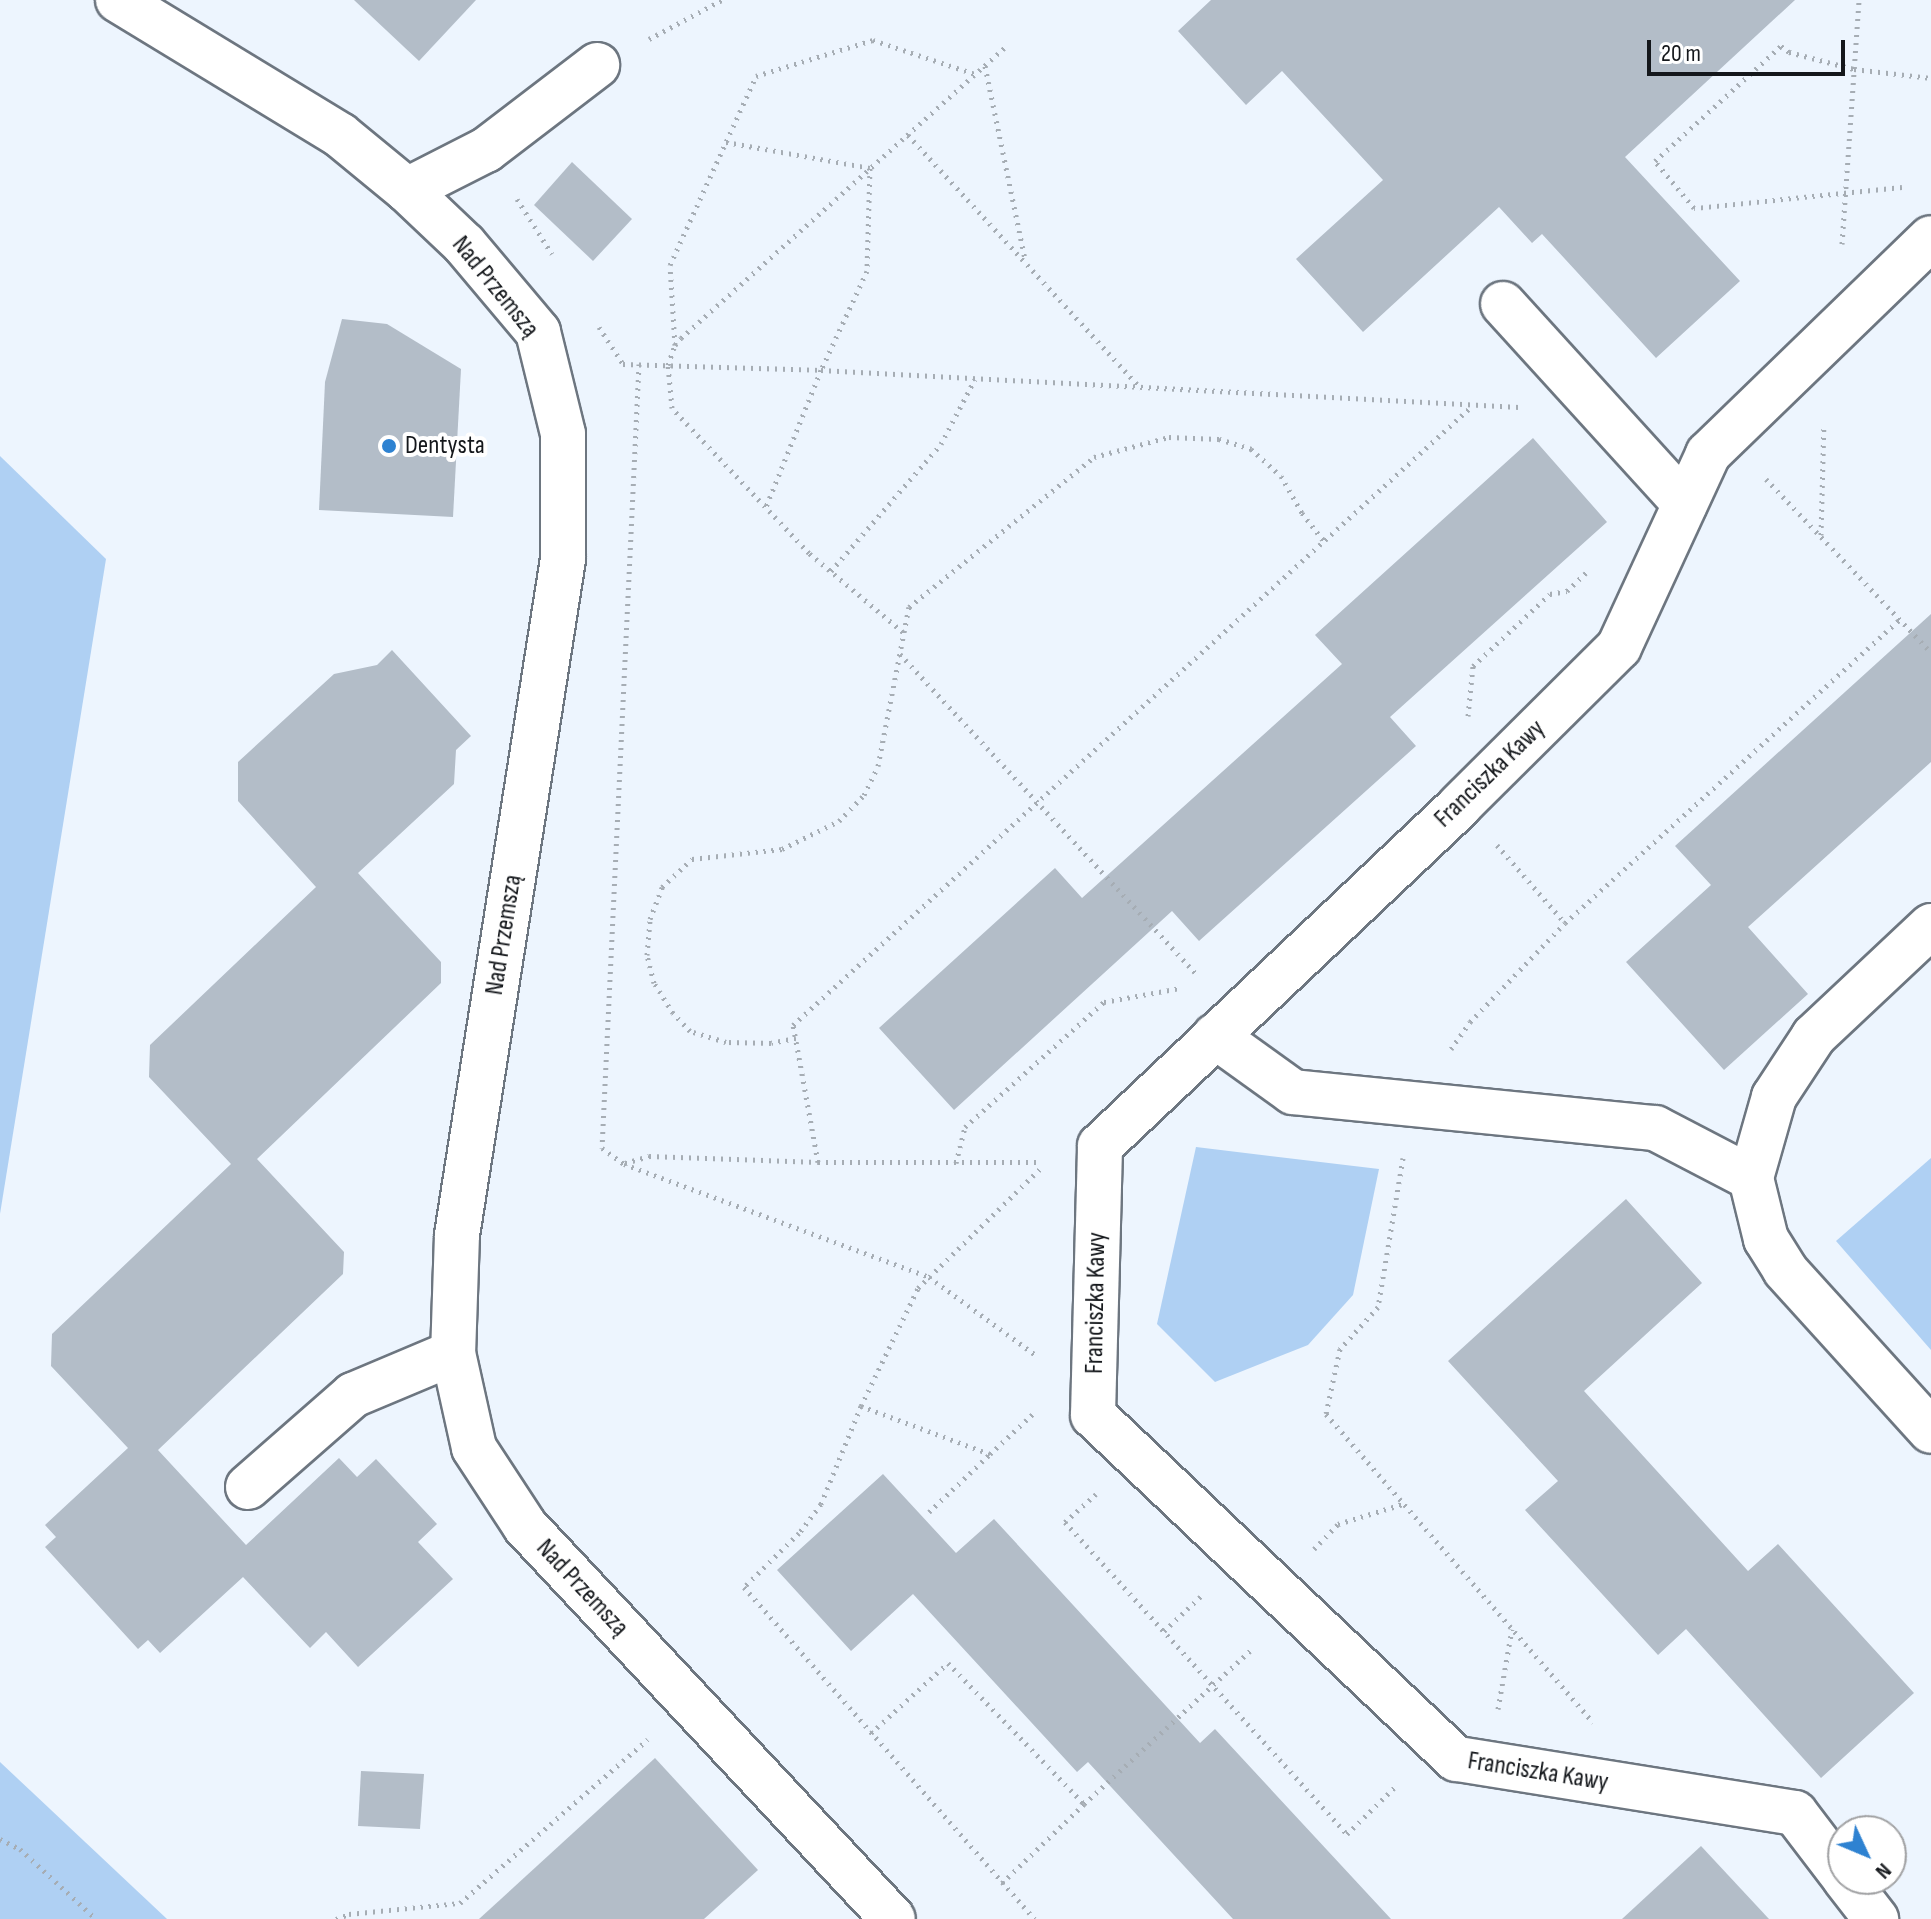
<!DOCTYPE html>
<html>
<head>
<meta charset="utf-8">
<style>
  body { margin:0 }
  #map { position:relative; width:1931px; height:1919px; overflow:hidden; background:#edf5fe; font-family:"Sofia Sans Condensed",sans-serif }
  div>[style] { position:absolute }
  .green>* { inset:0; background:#afd0f3 }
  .building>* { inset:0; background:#b3bdc8 }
  .path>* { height:5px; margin-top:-2.5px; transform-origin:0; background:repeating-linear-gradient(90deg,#a6adb4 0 2px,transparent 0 8px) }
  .roads { filter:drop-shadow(2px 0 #6d7680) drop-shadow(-2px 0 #6d7680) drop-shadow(0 2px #6d7680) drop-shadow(0 -2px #6d7680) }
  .minor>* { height:44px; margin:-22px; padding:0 22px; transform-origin:22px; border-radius:22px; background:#fff }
  .dots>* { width:22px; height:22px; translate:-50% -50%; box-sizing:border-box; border:4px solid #fff; border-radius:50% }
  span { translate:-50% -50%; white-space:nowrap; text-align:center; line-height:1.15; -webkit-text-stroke:8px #fff; paint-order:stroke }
  .street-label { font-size:26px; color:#14171b }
  .poi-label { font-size:26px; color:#14171b }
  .left { translate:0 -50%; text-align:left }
  .north { position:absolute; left:1827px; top:1815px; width:80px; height:80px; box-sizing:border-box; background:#fff; border:2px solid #a1a2a4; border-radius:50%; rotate:134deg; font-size:22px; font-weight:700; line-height:32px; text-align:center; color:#14171b }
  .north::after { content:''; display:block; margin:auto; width:28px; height:36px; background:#2e82d1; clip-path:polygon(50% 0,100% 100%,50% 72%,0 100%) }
  .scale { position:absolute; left:1647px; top:40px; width:198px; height:36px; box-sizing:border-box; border:4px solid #14171b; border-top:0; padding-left:10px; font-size:24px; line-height:28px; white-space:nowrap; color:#14171b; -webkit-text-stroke:6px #fff; paint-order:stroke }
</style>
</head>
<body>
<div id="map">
  <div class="green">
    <i style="clip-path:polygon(0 456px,106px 559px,0 1214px)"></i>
    <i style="clip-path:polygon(1196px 1147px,1379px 1169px,1353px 1295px,1308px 1345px,1215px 1382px,1157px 1324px)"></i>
    <i style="clip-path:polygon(1931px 1158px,1931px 1350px,1836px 1241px)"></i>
    <i style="clip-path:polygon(0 1762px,167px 1919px,0 1919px)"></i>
  </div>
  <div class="building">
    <i style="clip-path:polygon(354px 0,476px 0,419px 61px)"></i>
    <i style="clip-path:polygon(1211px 0,1795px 0,1625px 157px,1740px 281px,1656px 358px,1542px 234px,1532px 243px,1499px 207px,1363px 332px,1296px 259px,1383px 180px,1282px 71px,1246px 105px,1178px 31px)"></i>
    <i style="clip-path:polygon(572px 162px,632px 219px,593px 261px,534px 205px)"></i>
    <i style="clip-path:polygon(342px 319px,387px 324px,461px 369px,453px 517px,319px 510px,325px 382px)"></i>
    <i style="clip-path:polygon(1533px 438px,1607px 522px,1390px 717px,1416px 746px,1199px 941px,1172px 911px,954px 1110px,879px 1028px,1055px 868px,1082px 898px,1342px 664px,1315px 635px)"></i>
    <i style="clip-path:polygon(1931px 614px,1931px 762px,1748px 927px,1808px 994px,1724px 1070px,1626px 962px,1711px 885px,1675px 846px)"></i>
    <i style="clip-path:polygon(392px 650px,471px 736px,456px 750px,454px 784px,358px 873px,441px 962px,441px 983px,257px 1159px,344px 1252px,343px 1274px,158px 1450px,246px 1545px,339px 1458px,357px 1477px,376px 1459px,437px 1524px,418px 1542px,453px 1579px,358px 1667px,326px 1632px,310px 1648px,243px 1577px,160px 1653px,148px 1640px,138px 1649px,45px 1547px,56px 1537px,45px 1525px,128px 1448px,51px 1366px,52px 1334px,231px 1164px,149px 1077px,150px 1045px,316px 887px,238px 801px,238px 762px,334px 674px,377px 665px)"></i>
    <i style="clip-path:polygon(1626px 1199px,1702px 1283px,1584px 1391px,1748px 1571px,1778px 1544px,1914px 1693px,1821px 1778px,1686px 1629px,1658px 1655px,1525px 1510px,1558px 1481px,1448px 1361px)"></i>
    <i style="clip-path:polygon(883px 1474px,956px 1553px,994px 1519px,1200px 1743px,1215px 1729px,1391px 1919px,1233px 1919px,1088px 1762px,1077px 1772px,913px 1594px,851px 1651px,777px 1570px)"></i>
    <i style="clip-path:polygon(655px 1758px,758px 1870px,704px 1919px,479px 1919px)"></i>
    <i style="clip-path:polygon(361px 1771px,424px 1774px,420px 1829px,358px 1826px)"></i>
    <i style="clip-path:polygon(1701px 1846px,1769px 1919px,1622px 1919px)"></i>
  </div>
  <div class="path">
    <i style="left:649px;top:39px;width:83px;rotate:-28.1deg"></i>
    <i style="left:985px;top:66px;width:198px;rotate:78.3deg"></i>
    <i style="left:908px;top:135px;width:344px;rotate:47.4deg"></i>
    <i style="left:726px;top:142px;width:146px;rotate:10.2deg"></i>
    <i style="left:870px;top:168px;width:103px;rotate:91.7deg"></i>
    <i style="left:867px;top:271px;width:109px;rotate:114.9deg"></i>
    <i style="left:821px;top:370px;width:148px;rotate:111.9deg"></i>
    <i style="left:1902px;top:187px;width:209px;rotate:174.2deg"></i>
    <i style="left:1694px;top:208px;width:61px;rotate:-129.7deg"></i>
    <i style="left:1655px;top:161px;width:171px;rotate:-42.4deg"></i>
    <i style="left:1781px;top:46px;width:10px;rotate:37deg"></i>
    <i style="left:1789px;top:52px;width:67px;rotate:14.7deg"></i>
    <i style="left:1854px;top:69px;width:78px;rotate:6.7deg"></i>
    <i style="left:517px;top:199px;width:65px;rotate:57.5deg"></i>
    <i style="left:1842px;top:244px;width:245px;rotate:-86deg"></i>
    <i style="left:599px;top:327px;width:44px;rotate:57deg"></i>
    <i style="left:623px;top:364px;width:198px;rotate:1.7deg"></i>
    <i style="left:821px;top:370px;width:699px;rotate:3.03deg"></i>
    <i style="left:675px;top:345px;width:80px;rotate:-93.6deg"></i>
    <i style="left:670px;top:265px;width:208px;rotate:-65.5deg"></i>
    <i style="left:756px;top:76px;width:122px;rotate:-17.1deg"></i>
    <i style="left:873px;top:40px;width:108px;rotate:18.4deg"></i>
    <i style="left:639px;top:364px;width:785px;rotate:92.7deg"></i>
    <i style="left:602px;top:1148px;width:27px;rotate:36deg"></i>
    <i style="left:624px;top:1164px;width:325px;rotate:20.3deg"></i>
    <i style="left:929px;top:1277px;width:134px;rotate:36.2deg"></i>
    <i style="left:1766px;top:479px;width:239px;rotate:46.4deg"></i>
    <i style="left:1821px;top:535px;width:111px;rotate:-88.5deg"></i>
    <i style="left:831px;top:571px;width:168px;rotate:-49.1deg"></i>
    <i style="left:941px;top:444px;width:73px;rotate:-62.4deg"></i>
    <i style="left:903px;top:632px;width:123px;rotate:-140deg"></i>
    <i style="left:809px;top:553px;width:199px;rotate:-133.4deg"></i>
    <i style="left:672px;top:408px;width:43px;rotate:-95.3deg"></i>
    <i style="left:668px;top:365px;width:21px;rotate:-71deg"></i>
    <i style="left:675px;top:345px;width:9px;rotate:-49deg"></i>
    <i style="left:681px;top:338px;width:438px;rotate:-41.9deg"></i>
    <i style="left:900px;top:654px;width:437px;rotate:47.2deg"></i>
    <i style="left:1468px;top:716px;width:50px;rotate:-84.3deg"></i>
    <i style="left:1473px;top:666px;width:105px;rotate:-43.1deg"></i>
    <i style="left:1550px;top:594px;width:17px;rotate:-10deg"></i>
    <i style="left:1567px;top:591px;width:29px;rotate:-44deg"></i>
    <i style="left:1497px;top:845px;width:103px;rotate:48.9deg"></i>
    <i style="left:796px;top:1038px;width:25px;rotate:169deg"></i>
    <i style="left:771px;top:1043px;width:45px;rotate:-178.7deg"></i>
    <i style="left:726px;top:1042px;width:38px;rotate:-163deg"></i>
    <i style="left:690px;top:1031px;width:25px;rotate:-133deg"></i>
    <i style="left:673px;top:1013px;width:36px;rotate:-122deg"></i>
    <i style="left:654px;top:983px;width:29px;rotate:-104deg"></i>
    <i style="left:647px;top:955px;width:36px;rotate:-85deg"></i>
    <i style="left:650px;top:919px;width:34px;rotate:-69deg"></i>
    <i style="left:662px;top:887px;width:41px;rotate:-43deg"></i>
    <i style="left:692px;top:859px;width:91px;rotate:-6.3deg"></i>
    <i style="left:782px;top:849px;width:64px;rotate:-26.2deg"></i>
    <i style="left:839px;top:821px;width:36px;rotate:-46deg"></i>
    <i style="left:864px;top:795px;width:32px;rotate:-64deg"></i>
    <i style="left:878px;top:766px;width:162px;rotate:-79deg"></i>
    <i style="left:909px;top:607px;width:238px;rotate:-39deg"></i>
    <i style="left:1094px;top:457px;width:78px;rotate:-14.9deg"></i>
    <i style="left:1169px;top:437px;width:50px;rotate:2.3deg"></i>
    <i style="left:1219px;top:439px;width:34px;rotate:17deg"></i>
    <i style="left:1251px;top:449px;width:40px;rotate:42deg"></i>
    <i style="left:1281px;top:476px;width:43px;rotate:60.4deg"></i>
    <i style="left:1302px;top:513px;width:36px;rotate:52deg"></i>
    <i style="left:1451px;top:1049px;width:33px;rotate:-55deg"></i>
    <i style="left:1470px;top:1022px;width:137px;rotate:-46.2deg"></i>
    <i style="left:1565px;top:923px;width:452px;rotate:-42.2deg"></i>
    <i style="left:1403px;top:1158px;width:151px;rotate:99.5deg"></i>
    <i style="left:1378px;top:1307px;width:57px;rotate:132.1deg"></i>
    <i style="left:1340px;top:1349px;width:66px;rotate:102.2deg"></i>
    <i style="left:1326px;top:1414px;width:408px;rotate:49.1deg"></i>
    <i style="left:818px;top:1162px;width:139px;rotate:-100.3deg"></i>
    <i style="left:793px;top:1025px;width:919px;rotate:-42.35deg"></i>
    <i style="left:625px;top:1163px;width:25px;rotate:-16deg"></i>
    <i style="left:649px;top:1156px;width:169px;rotate:2deg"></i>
    <i style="left:818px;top:1162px;width:224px"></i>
    <i style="left:956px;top:1163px;width:37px;rotate:-76deg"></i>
    <i style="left:965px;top:1127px;width:187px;rotate:-42deg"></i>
    <i style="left:1104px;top:1002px;width:77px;rotate:-10.4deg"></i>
    <i style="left:861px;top:1406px;width:131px;rotate:-64.2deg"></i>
    <i style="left:918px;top:1288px;width:172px;rotate:-44.3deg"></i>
    <i style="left:990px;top:1454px;width:63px;rotate:-43.1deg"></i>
    <i style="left:1096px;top:1494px;width:42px;rotate:137.9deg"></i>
    <i style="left:1065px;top:1522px;width:421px;rotate:47.9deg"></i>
    <i style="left:1347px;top:1834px;width:71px;rotate:-44.4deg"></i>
    <i style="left:929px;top:1512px;width:84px;rotate:-43.6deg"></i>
    <i style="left:990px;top:1454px;width:138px;rotate:-159.6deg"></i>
    <i style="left:861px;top:1406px;width:106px;rotate:112.2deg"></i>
    <i style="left:821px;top:1504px;width:36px;rotate:127deg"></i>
    <i style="left:799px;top:1533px;width:77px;rotate:135.5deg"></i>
    <i style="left:744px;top:1587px;width:441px;rotate:48.8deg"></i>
    <i style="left:1314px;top:1549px;width:35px;rotate:-46deg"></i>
    <i style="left:1338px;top:1524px;width:68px;rotate:-17.1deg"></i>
    <i style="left:1164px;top:1631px;width:51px;rotate:-43.4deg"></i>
    <i style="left:1498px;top:1709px;width:81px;rotate:-80.1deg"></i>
    <i style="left:871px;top:1733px;width:104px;rotate:-42.3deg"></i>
    <i style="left:948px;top:1663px;width:196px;rotate:46deg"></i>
    <i style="left:1084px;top:1804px;width:231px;rotate:-42.7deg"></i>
    <i style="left:0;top:1839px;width:22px;rotate:27deg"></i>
    <i style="left:20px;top:1849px;width:103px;rotate:42.6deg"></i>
    <i style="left:1002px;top:1883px;width:114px;rotate:-43.9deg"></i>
    <i style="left:336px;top:1919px;width:14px;rotate:-21deg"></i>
    <i style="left:349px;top:1914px;width:112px;rotate:-5.7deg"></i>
    <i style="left:460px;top:1903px;width:249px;rotate:-41.1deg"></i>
  </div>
  <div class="roads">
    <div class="minor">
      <i style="left:118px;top:0;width:260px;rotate:31.3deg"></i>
      <i style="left:340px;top:135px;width:87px;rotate:39.4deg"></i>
      <i style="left:407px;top:190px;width:79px;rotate:43.5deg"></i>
      <i style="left:464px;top:244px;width:115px;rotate:49.9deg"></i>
      <i style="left:538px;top:332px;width:105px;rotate:76.2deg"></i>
      <i style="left:563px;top:434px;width:125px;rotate:90deg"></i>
      <i style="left:563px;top:559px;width:684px;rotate:98.91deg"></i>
      <i style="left:457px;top:1235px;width:118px;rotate:91.9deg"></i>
      <i style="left:453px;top:1353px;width:97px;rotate:77.5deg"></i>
      <i style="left:474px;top:1448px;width:93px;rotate:56.8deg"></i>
      <i style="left:525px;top:1526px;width:538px;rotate:46.88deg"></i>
      <i style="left:407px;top:190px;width:89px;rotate:-26.9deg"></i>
      <i style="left:486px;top:150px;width:140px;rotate:-37.4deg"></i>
      <i style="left:1503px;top:304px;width:270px;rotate:47.7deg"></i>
      <i style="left:1931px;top:926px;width:161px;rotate:136.8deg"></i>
      <i style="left:1814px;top:1036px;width:73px;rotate:123.3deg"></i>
      <i style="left:1774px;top:1097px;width:84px;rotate:105.9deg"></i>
      <i style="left:1751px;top:1178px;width:63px;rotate:76.2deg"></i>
      <i style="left:1766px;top:1239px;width:36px;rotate:58deg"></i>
      <i style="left:1785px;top:1270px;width:217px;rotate:47.8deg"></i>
      <i style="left:1215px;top:1036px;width:96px;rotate:35.7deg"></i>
      <i style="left:1293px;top:1092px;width:364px;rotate:5.7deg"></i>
      <i style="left:1655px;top:1128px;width:108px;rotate:27.5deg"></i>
      <i style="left:248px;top:1487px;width:140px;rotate:-41.2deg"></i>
      <i style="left:353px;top:1395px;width:108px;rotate:-22.8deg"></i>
      <i style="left:1843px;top:1876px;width:79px;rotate:-127.3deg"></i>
      <i style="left:1795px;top:1813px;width:343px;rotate:-170.9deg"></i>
      <i style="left:1456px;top:1759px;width:500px;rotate:-136.54deg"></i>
      <i style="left:1093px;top:1415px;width:269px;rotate:-88.5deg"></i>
      <i style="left:1100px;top:1146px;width:496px;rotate:-43.4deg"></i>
      <i style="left:1460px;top:805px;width:224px;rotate:-44.8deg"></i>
      <i style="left:1619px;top:647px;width:213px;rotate:-65.2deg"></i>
      <i style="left:1708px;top:454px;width:310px;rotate:-44.1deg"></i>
      <i style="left:1845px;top:1879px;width:51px;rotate:52.2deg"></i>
    </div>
  </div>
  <div class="dots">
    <i style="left:389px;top:446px;background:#2e82d1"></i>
  </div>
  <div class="street-label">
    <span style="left:495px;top:287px;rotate:51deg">Nad Przemszą</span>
    <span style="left:1490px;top:774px;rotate:-44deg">Franciszka Kawy</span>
    <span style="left:504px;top:935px;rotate:-81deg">Nad Przemszą</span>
    <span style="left:1096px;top:1303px;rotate:-89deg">Franciszka Kawy</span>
    <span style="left:582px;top:1588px;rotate:47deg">Nad Przemszą</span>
    <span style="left:1538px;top:1772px;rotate:9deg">Franciszka Kawy</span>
  </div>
  <div class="poi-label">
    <span class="left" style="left:405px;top:446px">Dentysta</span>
  </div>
  <div class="north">N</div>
  <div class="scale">20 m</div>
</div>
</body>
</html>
